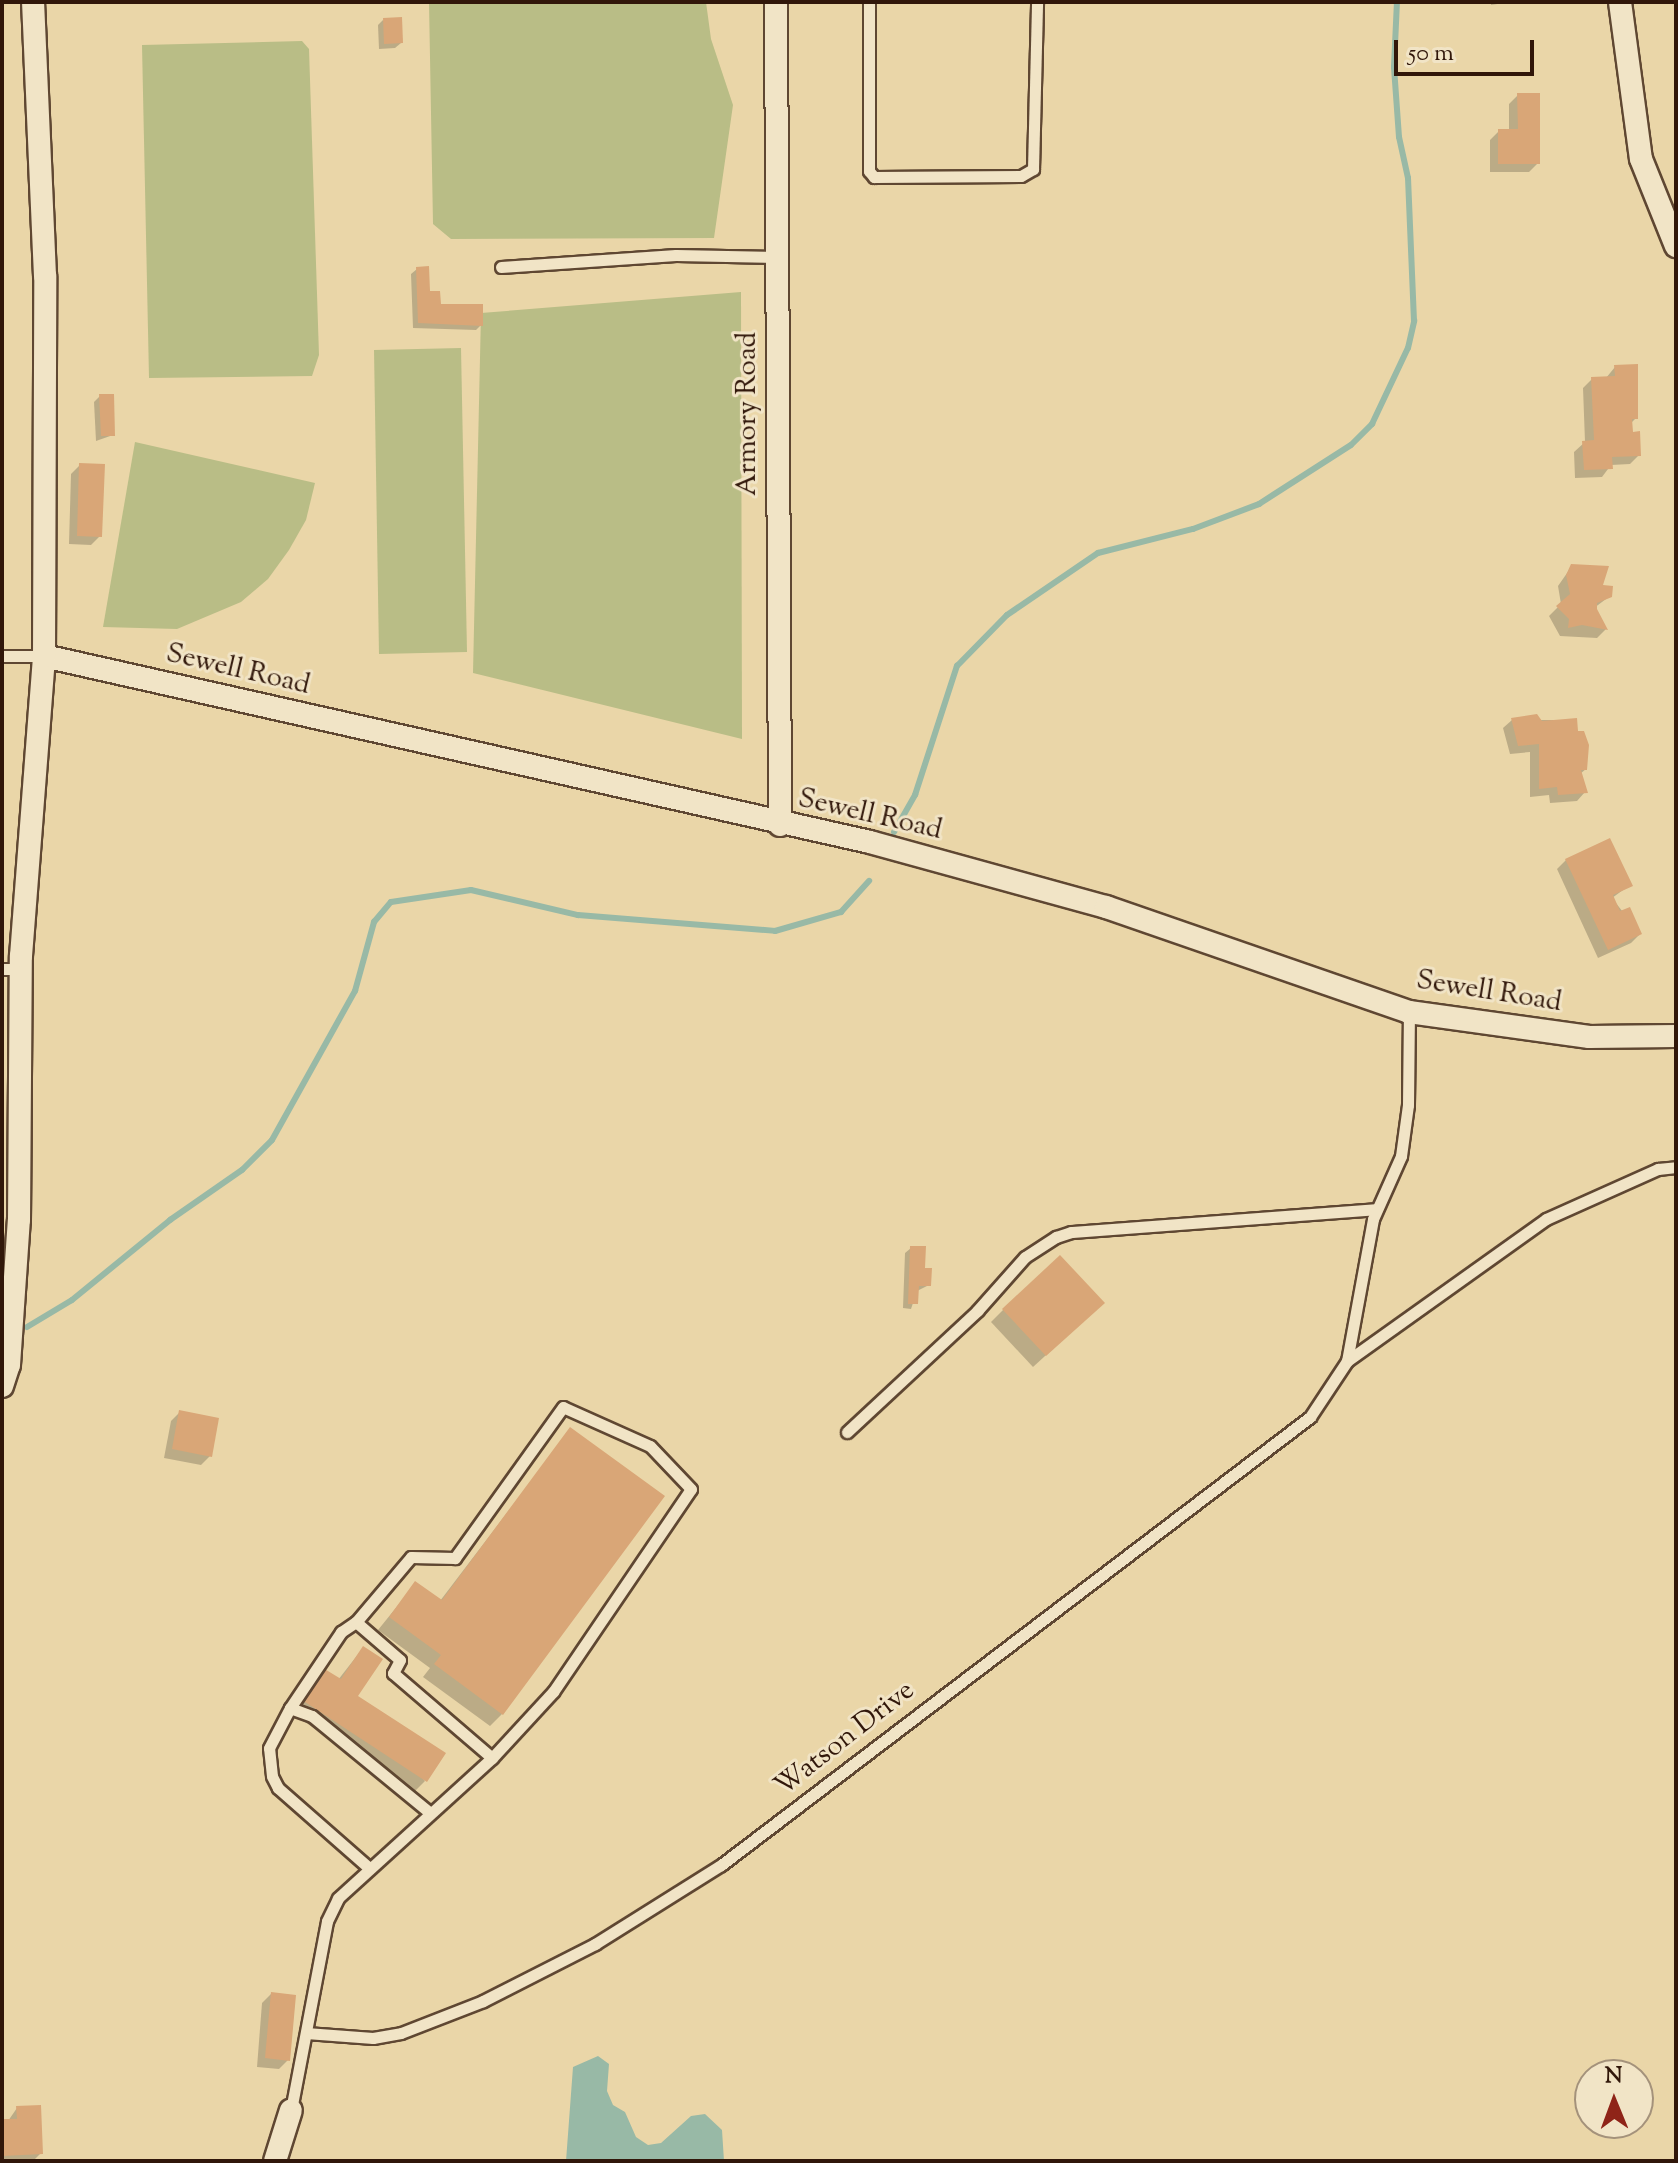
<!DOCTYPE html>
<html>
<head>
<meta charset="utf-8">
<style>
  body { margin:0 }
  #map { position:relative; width:1678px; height:2163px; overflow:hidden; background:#ead6a8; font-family:"Sorts Mill Goudy",serif }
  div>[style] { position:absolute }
  .green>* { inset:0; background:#b9bd86 }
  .water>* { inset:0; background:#98b9a6 }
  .shadow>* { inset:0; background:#0003 }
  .stream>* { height:6px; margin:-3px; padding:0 3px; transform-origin:3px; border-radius:3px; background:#98b9a6 }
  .building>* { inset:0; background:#d9a677 }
  .roads { filter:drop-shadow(2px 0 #5f4732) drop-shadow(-2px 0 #5f4732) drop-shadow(0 2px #5f4732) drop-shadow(0 -2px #5f4732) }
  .lane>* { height:11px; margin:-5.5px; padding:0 5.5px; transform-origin:5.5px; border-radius:5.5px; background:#f1e4c6 }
  .street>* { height:22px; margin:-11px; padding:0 11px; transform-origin:11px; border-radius:11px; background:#f1e4c6 }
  span { translate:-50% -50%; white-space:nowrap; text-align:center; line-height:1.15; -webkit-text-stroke:6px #f1e4c6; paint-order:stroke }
  .street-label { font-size:28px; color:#31170a }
  .frame { position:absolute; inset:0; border:4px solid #31170a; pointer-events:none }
  .north { position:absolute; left:1574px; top:2059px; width:80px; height:80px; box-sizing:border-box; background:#f1e4c6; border:2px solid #a4927b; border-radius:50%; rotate:359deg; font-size:22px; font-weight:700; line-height:32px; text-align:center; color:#31170a }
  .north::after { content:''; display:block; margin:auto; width:28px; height:36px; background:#8f2418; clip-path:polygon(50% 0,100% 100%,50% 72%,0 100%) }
  .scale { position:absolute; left:1394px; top:40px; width:140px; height:36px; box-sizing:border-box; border:4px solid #31170a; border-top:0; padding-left:10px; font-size:24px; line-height:28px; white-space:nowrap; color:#31170a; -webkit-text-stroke:6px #f1e4c6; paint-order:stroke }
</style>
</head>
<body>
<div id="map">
  <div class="green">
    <i style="clip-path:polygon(429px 2px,706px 2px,711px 39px,733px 105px,714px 238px,451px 239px,433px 224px)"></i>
    <i style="clip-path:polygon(302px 41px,309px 49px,319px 355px,312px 376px,149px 378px,142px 45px)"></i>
    <i style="clip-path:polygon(741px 292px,742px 739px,473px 673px,481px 313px)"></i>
    <i style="clip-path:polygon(461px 348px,467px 652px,379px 654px,374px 350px)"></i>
    <i style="clip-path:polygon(135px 442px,315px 483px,306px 520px,289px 550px,268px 579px,241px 602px,177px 629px,103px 627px)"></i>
  </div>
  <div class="water">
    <i style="clip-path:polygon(598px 2056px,609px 2064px,607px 2091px,613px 2105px,625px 2112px,636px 2137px,648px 2145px,661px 2143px,691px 2116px,705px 2114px,722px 2130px,724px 2161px,566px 2161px,573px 2067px)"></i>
  </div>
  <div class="shadow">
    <i style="clip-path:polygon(1491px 2px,1511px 2px,1491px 5px)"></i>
    <i style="clip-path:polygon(383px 20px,401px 43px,395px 48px,379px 49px,378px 25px)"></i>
    <i style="clip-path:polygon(1518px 95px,1538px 163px,1529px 172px,1490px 172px,1490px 140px,1499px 131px,1509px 131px,1509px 104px)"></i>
    <i style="clip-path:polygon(417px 269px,439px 306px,481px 325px,476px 330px,413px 328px,411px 274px)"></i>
    <i style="clip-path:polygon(1615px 367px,1636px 418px,1630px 424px,1639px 455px,1630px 464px,1611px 465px,1602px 477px,1575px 478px,1574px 452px,1585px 442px,1583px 388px,1592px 379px,1606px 378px)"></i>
    <i style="clip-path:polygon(100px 396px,113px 435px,96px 441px,94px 402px)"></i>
    <i style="clip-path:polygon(80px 465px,100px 536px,91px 545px,69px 544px,71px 474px)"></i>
    <i style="clip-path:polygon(1572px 566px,1610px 596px,1594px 608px,1606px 629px,1597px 638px,1560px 636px,1549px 616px,1561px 604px,1558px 586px)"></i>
    <i style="clip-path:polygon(1512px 720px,1575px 720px,1586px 769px,1580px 774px,1585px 792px,1577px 801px,1550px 803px,1549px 795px,1530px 797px,1530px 752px,1510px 754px,1503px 728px)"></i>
    <i style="clip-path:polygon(1566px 860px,1630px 885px,1612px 898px,1640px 934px,1631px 943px,1598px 958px,1557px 869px)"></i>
    <i style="clip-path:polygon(911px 1248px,929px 1285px,917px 1291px,911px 1309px,903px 1308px,905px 1253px)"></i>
    <i style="clip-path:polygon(1003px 1310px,1090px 1315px,1033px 1367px,991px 1322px)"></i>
    <i style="clip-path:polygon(180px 1412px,210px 1456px,201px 1465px,164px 1458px,171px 1421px)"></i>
    <i style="clip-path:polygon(570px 1430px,502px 1714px,490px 1726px,423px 1677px,430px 1668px,378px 1630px,416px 1583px,440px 1601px)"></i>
    <i style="clip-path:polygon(363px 1648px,356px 1696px,425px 1781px,413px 1793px,291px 1713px,324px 1670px,338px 1680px)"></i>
    <i style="clip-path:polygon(271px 1994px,288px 2060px,279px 2069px,257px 2067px,262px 2003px)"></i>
    <i style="clip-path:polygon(17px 2108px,41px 2153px,33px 2161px,2px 2161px,2px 2121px,8px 2121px)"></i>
  </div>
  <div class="stream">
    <i style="left:894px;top:832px;width:43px;rotate:-60.4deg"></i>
    <i style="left:915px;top:795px;width:136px;rotate:-72deg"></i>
    <i style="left:957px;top:666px;width:71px;rotate:-45.6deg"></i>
    <i style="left:1007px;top:615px;width:110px;rotate:-34.3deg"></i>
    <i style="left:1098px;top:553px;width:98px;rotate:-14.2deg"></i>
    <i style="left:1193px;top:529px;width:71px;rotate:-20.7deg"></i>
    <i style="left:1259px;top:504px;width:109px;rotate:-32.7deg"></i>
    <i style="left:1351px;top:445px;width:30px;rotate:-45deg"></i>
    <i style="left:1372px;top:424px;width:84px;rotate:-64.7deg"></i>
    <i style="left:1408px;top:348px;width:28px;rotate:-77deg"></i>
    <i style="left:1414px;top:321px;width:143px;rotate:-92.4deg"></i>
    <i style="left:1408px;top:178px;width:42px;rotate:-102.4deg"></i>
    <i style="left:1399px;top:137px;width:70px;rotate:-94.1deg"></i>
    <i style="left:1394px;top:67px;width:65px;rotate:-87.4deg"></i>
    <i style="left:27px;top:1327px;width:52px;rotate:-31deg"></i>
    <i style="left:72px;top:1300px;width:127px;rotate:-39.2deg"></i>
    <i style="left:170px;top:1220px;width:88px;rotate:-34.8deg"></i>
    <i style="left:242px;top:1170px;width:42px;rotate:-45deg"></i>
    <i style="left:272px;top:1140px;width:171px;rotate:-60.9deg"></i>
    <i style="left:355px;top:991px;width:72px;rotate:-74.6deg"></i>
    <i style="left:374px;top:922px;width:26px;rotate:-50deg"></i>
    <i style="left:391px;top:902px;width:81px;rotate:-8.5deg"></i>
    <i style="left:471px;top:890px;width:110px;rotate:13.2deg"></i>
    <i style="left:578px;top:915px;width:198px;rotate:4.6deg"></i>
    <i style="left:775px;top:931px;width:69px;rotate:-16.1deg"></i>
    <i style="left:841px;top:912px;width:42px;rotate:-47.9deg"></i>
  </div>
  <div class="building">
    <i style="clip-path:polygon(402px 17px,403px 43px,384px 44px,383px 18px)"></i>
    <i style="clip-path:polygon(1517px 93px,1540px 93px,1540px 164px,1498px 164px,1498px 129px,1518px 129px)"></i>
    <i style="clip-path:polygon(429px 266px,430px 291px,440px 291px,441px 304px,483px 304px,483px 326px,418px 323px,416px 267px)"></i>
    <i style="clip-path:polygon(1638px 364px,1638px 419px,1632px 419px,1633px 432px,1640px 431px,1641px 456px,1612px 457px,1613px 469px,1584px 470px,1582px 441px,1594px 440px,1591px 377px,1615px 376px,1614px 365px)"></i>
    <i style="clip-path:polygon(99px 394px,114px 394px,115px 436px,101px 436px)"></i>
    <i style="clip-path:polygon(79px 463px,105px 464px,102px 537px,77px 536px)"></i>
    <i style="clip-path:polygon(1571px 564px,1609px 566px,1603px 585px,1613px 586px,1612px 597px,1597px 603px,1597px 609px,1608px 630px,1582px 625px,1568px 628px,1569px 619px,1556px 606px,1570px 594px,1566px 575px)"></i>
    <i style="clip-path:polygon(1537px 714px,1542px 721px,1577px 718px,1578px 731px,1584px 731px,1589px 745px,1587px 770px,1581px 770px,1588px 793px,1558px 795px,1557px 787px,1539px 789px,1539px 744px,1518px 746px,1511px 718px)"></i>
    <i style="clip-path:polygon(1610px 838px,1633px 886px,1613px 895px,1620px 911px,1630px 907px,1642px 934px,1608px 950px,1565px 859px)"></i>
    <i style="clip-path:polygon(910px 1246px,926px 1246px,925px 1268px,932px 1268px,931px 1286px,919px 1286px,918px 1304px,908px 1304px)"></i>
    <i style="clip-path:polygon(1060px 1255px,1105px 1303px,1046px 1356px,1002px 1309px)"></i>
    <i style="clip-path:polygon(179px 1410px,219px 1418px,212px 1457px,172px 1449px)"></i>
    <i style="clip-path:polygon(570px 1427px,665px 1496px,503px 1715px,434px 1664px,441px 1655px,389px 1617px,415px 1581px,442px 1600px)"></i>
    <i style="clip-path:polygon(363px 1646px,383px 1659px,358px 1696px,446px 1753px,427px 1782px,302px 1700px,323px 1668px,341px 1679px)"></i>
    <i style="clip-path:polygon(271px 1992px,296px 1995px,290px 2061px,265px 2058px)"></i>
    <i style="clip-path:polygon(41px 2105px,43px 2154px,2px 2156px,2px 2119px,17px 2119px,16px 2106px)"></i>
  </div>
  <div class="roads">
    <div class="lane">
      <i style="left:869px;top:2px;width:169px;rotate:90deg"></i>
      <i style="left:869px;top:171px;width:8px;rotate:50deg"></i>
      <i style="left:874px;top:177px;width:147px;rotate:-0.4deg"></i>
      <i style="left:1021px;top:176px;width:14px;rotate:-30deg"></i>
      <i style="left:1033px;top:169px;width:167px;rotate:-88.6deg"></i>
      <i style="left:501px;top:267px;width:175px;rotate:-3.9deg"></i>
      <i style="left:676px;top:255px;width:101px;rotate:1.1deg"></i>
      <i style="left:2px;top:656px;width:42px"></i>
      <i style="left:2px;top:969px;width:19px"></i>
      <i style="left:1347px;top:1361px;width:244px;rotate:-35.5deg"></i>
      <i style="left:1546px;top:1219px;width:123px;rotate:-24.1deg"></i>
      <i style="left:1658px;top:1169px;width:18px;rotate:-6deg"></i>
      <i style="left:847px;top:1432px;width:178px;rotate:-42.9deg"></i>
      <i style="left:977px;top:1311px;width:72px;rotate:-48.4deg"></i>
      <i style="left:1025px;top:1257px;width:37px;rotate:-33deg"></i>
      <i style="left:1056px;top:1237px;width:16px;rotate:-18deg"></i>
      <i style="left:1071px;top:1232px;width:306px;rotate:-4.3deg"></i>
      <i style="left:290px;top:1708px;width:92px;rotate:-56.1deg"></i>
      <i style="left:341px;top:1632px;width:18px;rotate:-34deg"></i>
      <i style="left:356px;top:1622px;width:58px;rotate:40.8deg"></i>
      <i style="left:400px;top:1660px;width:15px;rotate:118deg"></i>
      <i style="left:393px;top:1673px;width:130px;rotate:40.6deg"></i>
      <i style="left:368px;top:1867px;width:120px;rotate:-138.7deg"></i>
      <i style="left:278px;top:1788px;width:13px;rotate:-117deg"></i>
      <i style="left:272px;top:1776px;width:28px;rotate:-96deg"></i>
      <i style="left:269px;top:1748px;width:45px;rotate:-62.3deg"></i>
      <i style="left:290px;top:1708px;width:23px;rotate:20deg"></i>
      <i style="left:312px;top:1716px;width:153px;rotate:39.4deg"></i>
      <i style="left:306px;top:2033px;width:67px;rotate:4.3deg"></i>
      <i style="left:373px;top:2038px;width:28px;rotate:-10deg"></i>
      <i style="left:401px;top:2033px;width:88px;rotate:-21.3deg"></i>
      <i style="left:483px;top:2001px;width:126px;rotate:-27deg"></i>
      <i style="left:595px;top:1944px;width:149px;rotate:-32.1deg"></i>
      <i style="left:721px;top:1865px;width:740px;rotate:-37.26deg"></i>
      <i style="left:1310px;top:1417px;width:67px;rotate:-56.5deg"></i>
      <i style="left:1347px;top:1361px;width:144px;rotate:-79.6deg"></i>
      <i style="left:1373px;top:1219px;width:69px;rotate:-66deg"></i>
      <i style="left:1401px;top:1156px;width:51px;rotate:-82.2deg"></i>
      <i style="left:1408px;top:1105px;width:93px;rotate:-89.4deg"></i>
      <i style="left:291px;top:2110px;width:192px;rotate:-79.2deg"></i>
      <i style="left:327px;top:1921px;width:25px;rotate:-64deg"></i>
      <i style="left:338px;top:1898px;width:208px;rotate:-42.3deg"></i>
      <i style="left:492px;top:1758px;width:90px;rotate:-47.3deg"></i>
      <i style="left:553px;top:1692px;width:245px;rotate:-55.8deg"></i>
      <i style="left:691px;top:1489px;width:59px;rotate:-133.6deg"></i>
      <i style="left:650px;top:1446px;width:95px;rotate:-155.9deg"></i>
      <i style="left:563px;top:1407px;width:186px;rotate:125.6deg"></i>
      <i style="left:455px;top:1558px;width:44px;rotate:-178.7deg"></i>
      <i style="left:411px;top:1557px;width:85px;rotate:130.2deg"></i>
    </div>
    <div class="street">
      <i style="left:776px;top:2px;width:823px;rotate:89.72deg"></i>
      <i style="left:1620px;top:2px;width:158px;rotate:82.4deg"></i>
      <i style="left:1641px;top:159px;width:94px;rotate:68.1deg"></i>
      <i style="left:44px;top:656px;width:847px;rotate:12.69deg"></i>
      <i style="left:870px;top:842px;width:245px;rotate:15.4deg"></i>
      <i style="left:1106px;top:907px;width:321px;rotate:19.1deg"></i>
      <i style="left:1409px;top:1012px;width:182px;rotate:7.9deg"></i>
      <i style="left:1589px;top:1037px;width:87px;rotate:-0.7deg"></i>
      <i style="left:2px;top:1386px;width:22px;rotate:-72deg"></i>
      <i style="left:9px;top:1365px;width:145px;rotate:-86.1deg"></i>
      <i style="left:19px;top:1220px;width:264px;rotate:-89.6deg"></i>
      <i style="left:21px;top:956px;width:301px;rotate:-85.6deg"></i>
      <i style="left:44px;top:656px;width:380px;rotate:-89.8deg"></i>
      <i style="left:45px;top:276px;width:274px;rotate:-92.5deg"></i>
      <i style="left:275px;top:2161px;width:53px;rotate:-72.6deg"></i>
    </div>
  </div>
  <div class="street-label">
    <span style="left:748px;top:414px;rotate:-90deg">Armory Road</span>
    <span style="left:238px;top:670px;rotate:13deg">Sewell Road</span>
    <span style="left:870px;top:815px;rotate:13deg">Sewell Road</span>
    <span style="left:1489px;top:992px;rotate:9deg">Sewell Road</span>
    <span style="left:845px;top:1739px;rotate:-38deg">Watson Drive</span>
  </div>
  <div class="frame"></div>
  <div class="north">N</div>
  <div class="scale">50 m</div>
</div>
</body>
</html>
